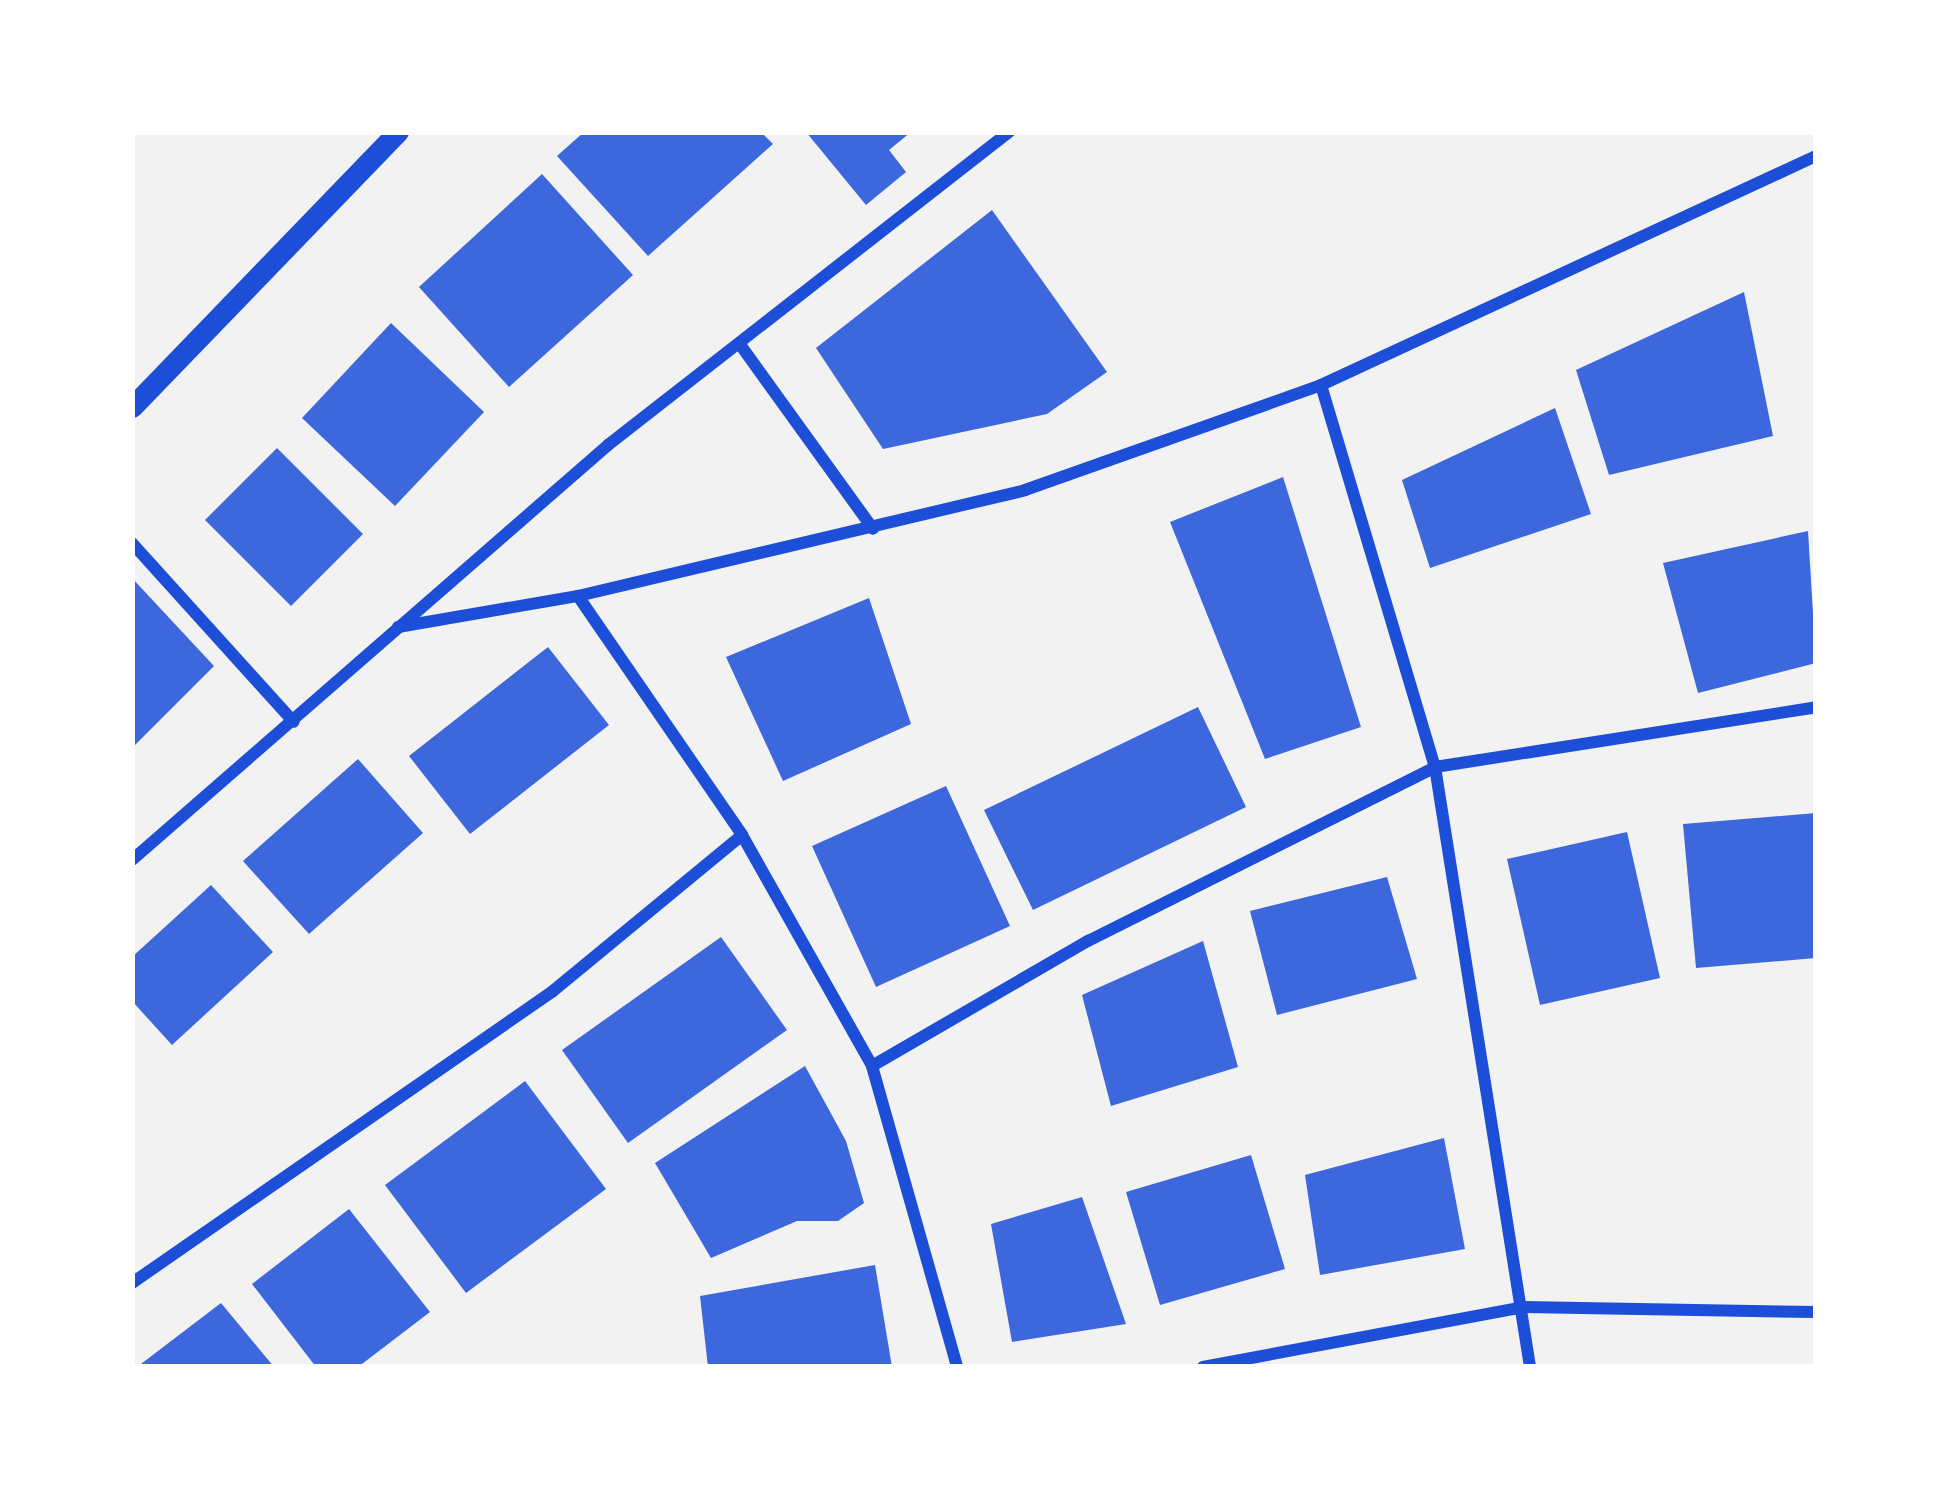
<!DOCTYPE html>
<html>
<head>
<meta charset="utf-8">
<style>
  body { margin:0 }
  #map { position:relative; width:1948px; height:1499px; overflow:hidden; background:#f2f2f2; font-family:"PT Sans Narrow",sans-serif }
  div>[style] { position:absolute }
  .building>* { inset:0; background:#3d67dc }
  .minor>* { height:12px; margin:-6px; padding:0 6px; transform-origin:6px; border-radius:6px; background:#1d4ed8 }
  .tertiary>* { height:21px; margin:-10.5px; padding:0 10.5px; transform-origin:10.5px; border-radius:10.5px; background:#1d4ed8 }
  span { translate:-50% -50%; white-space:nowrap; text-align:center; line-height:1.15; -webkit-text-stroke:9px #fff; paint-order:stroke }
  .frame { position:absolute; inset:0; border:135px solid #fff; pointer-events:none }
</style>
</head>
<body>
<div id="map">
  <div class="building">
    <i style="clip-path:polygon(584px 132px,761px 132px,773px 144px,648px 256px,557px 156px)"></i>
    <i style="clip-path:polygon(806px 132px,911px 132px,889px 150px,906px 172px,866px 205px)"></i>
    <i style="clip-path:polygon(542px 174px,633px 275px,509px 387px,419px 287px)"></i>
    <i style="clip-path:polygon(992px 210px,1107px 372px,1047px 414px,883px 449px,816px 348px)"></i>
    <i style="clip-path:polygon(1744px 292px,1773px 436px,1609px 475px,1576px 370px)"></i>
    <i style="clip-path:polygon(391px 323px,484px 412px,395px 506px,302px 418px)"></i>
    <i style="clip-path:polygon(1555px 408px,1591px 514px,1430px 568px,1402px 480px)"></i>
    <i style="clip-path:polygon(277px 448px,363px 534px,291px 606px,205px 520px)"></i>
    <i style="clip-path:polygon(1283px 477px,1361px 727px,1265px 759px,1170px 522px)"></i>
    <i style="clip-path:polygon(1808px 531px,1816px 663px,1698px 693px,1663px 563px)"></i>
    <i style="clip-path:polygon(132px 578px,214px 666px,132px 748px)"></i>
    <i style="clip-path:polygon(869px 598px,911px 724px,783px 781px,726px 657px)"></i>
    <i style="clip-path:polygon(548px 647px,609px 725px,470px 834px,409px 756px)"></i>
    <i style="clip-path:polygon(1198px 707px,1246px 807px,1033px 910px,984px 810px)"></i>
    <i style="clip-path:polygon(358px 759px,423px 833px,309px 934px,243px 861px)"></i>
    <i style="clip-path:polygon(946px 786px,1010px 926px,876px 987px,812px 846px)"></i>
    <i style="clip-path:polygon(1816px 813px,1816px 958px,1696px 968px,1683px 824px)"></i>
    <i style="clip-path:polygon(1627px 832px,1660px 978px,1540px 1005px,1507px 859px)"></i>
    <i style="clip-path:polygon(1387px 877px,1417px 979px,1277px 1015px,1250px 911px)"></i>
    <i style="clip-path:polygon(211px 885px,273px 952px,172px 1045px,132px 1001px,132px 957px)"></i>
    <i style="clip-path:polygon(721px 937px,787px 1030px,628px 1143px,562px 1050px)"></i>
    <i style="clip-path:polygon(1203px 941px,1238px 1067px,1111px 1106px,1082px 995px)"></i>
    <i style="clip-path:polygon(805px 1066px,846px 1141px,864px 1203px,838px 1221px,797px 1221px,711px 1258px,655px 1163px)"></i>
    <i style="clip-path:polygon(525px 1081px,606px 1189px,466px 1293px,385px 1185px)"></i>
    <i style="clip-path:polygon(1444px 1138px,1465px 1249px,1320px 1275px,1305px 1175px)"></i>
    <i style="clip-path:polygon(1251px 1155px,1285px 1269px,1160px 1305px,1126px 1192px)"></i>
    <i style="clip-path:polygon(1082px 1197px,1126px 1324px,1012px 1342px,991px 1224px)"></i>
    <i style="clip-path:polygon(349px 1209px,430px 1312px,358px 1367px,316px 1367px,252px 1284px)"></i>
    <i style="clip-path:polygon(875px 1265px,892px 1367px,708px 1367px,700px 1296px)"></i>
    <i style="clip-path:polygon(221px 1303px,274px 1367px,137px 1367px)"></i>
  </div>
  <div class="minor">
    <i style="left:739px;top:343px;width:229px;rotate:54.2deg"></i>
    <i style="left:1321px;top:385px;width:399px;rotate:73.4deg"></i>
    <i style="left:1435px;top:767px;width:607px;rotate:81deg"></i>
    <i style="left:132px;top:543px;width:241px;rotate:47.9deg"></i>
    <i style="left:578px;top:596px;width:290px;rotate:55.5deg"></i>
    <i style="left:742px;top:835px;width:265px;rotate:60.6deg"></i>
    <i style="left:872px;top:1066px;width:313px;rotate:74.2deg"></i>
    <i style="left:398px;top:627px;width:183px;rotate:-9.8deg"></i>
    <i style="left:578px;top:596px;width:459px;rotate:-13.3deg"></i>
    <i style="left:1025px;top:490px;width:314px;rotate:-19.5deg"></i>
    <i style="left:1321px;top:385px;width:545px;rotate:-24.83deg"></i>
    <i style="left:132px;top:860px;width:632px;rotate:-41.08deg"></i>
    <i style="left:608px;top:445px;width:509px;rotate:-37.97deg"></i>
    <i style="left:872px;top:1066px;width:250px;rotate:-30.1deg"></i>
    <i style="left:1088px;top:941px;width:388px;rotate:-26.6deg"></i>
    <i style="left:1435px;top:767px;width:386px;rotate:-8.9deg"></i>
    <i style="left:132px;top:1283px;width:512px;rotate:-34.74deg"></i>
    <i style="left:553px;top:991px;width:245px;rotate:-39.5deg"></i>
    <i style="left:1203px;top:1367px;width:326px;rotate:-10.6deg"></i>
    <i style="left:1523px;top:1307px;width:293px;rotate:1deg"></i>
  </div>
  <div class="tertiary">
    <i style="left:132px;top:407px;width:383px;rotate:-46deg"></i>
  </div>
  <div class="frame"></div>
</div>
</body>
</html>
